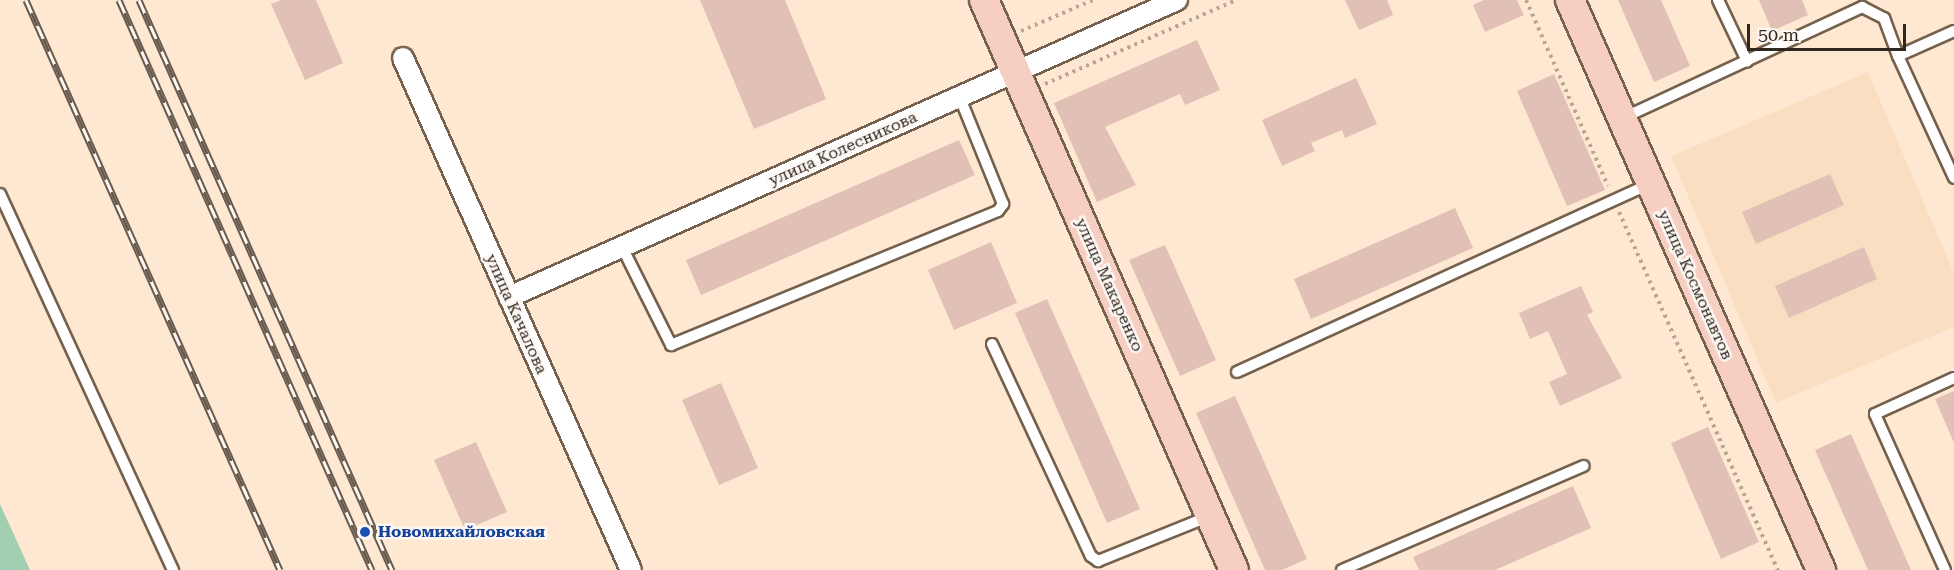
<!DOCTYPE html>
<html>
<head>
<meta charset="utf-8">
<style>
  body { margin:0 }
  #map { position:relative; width:1954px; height:570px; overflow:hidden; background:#fee8d1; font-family:"Roboto Serif",serif }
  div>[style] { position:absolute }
  .built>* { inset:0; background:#fadec1 }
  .green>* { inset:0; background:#a1cdb0 }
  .building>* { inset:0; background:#e1c1b6 }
  .path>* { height:4px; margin-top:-2px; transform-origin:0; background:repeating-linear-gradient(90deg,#b8a694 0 3px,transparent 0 7.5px) }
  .roads { filter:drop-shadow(2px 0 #74614d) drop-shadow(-2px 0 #74614d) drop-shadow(0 2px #74614d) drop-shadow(0 -2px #74614d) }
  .lane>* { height:10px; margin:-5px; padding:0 5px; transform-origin:5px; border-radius:5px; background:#fff }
  .street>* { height:20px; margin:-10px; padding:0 10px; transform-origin:10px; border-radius:10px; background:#fff }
  .secondary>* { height:28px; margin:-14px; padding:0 14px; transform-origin:14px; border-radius:14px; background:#f6cfc2 }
  .rail>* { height:7px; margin-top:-3.5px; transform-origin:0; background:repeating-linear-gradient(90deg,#fdf8f4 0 14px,#685b4f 0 28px); box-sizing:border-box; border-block:2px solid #685b4f }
  .dots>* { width:16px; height:16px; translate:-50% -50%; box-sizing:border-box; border:3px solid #fdf8f4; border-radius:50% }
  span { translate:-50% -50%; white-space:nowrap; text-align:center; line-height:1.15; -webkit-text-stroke:5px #fdf8f4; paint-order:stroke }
  .street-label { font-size:16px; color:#30271f }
  .transit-label { font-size:16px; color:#164399; font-weight:700 }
  .left { translate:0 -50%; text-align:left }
  .scale { position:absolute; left:1747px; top:24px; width:159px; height:27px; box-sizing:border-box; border:3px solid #30271f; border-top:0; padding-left:8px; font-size:18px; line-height:21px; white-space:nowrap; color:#30271f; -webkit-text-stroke:4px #fdf8f4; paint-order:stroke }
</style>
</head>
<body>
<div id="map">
  <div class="built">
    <i style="clip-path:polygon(1868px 72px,1954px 273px,1954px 327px,1776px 403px,1671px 156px)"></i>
  </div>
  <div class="green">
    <i style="clip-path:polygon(0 504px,30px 570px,0 570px)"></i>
  </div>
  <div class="building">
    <i style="clip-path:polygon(281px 0,316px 0,343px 63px,305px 80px,271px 4px)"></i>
    <i style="clip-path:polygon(700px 0,785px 0,826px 99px,754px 129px)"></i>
    <i style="clip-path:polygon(1345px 0,1387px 0,1393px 15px,1359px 30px)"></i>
    <i style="clip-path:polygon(1484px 0,1517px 0,1524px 15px,1485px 32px,1473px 5px)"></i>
    <i style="clip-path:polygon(1618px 0,1661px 0,1690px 66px,1654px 82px)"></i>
    <i style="clip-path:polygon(1759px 0,1802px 0,1808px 15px,1772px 31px)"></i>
    <i style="clip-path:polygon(1197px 40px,1220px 90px,1185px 105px,1180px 94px,1105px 127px,1136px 185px,1097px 202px,1054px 103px)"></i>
    <i style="clip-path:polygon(1554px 74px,1605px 190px,1567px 206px,1517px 91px)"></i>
    <i style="clip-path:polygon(1356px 78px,1377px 124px,1345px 138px,1342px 130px,1311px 143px,1315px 151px,1282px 166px,1262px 120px)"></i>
    <i style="clip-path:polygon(959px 140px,975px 175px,701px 295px,686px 260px)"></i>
    <i style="clip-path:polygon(1830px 174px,1844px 205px,1756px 244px,1742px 212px)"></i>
    <i style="clip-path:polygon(1455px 208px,1473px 248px,1311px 319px,1294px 279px)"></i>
    <i style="clip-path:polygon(991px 242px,1017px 303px,954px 330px,928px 270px)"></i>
    <i style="clip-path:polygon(1165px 245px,1216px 360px,1180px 376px,1129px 260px)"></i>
    <i style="clip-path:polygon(1864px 247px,1877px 279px,1789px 318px,1775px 286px)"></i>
    <i style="clip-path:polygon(1581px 286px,1593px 312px,1587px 315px,1622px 378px,1560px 406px,1549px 382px,1567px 374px,1548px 331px,1530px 339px,1519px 313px)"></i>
    <i style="clip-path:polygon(1047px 299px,1140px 509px,1107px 523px,1015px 313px)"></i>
    <i style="clip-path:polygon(721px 383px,758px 468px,719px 485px,682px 400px)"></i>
    <i style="clip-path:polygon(1954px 391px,1954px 443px,1935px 399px)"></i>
    <i style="clip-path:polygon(1235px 396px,1307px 559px,1282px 570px,1265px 570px,1196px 413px)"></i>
    <i style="clip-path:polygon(1708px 427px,1759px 542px,1721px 559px,1671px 443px)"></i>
    <i style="clip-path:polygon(1851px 434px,1911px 570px,1868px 570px,1815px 450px)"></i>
    <i style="clip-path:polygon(476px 442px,507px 512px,465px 530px,434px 460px)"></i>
    <i style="clip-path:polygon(1573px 486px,1591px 528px,1495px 570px,1419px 570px,1413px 557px)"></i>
  </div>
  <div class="path">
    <i style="left:1526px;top:0;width:203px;rotate:66.2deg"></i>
    <i style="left:1021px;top:31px;width:78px;rotate:-23.3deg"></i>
    <i style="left:1045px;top:84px;width:209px;rotate:-23.7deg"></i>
    <i style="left:1619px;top:212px;width:392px;rotate:66.1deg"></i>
  </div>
  <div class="roads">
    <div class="lane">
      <i style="left:1718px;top:0;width:68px;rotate:64.6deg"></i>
      <i style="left:1898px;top:56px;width:134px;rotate:65.3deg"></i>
      <i style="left:1623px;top:118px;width:264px;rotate:-24.9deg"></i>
      <i style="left:1862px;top:7px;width:25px;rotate:27deg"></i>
      <i style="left:1884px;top:18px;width:40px;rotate:69.8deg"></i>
      <i style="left:1898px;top:56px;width:61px;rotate:-24.1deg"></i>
      <i style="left:0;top:194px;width:414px;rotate:65.3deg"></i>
      <i style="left:622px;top:247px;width:110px;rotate:63.4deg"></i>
      <i style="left:671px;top:345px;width:353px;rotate:-22.3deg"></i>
      <i style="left:998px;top:211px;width:9px;rotate:-54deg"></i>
      <i style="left:1003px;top:204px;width:114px;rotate:-112.1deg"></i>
      <i style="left:992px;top:344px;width:234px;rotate:65deg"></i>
      <i style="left:1091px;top:556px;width:9px;rotate:36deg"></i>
      <i style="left:1098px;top:561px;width:121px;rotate:-21.9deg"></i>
      <i style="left:1237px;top:372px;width:453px;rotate:-24.5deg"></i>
      <i style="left:1342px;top:570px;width:263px;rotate:-23.3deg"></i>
      <i style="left:1945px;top:570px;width:171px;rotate:-114.2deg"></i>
      <i style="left:1875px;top:414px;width:87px;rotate:-24.5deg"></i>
    </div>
    <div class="street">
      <i style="left:403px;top:58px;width:560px;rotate:66deg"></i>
      <i style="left:509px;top:297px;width:731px;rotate:-23.97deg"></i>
    </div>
    <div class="secondary">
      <i style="left:984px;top:0;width:622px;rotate:66.32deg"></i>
      <i style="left:1570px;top:0;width:623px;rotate:66.23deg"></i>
    </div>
  </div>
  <div class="rail">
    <i style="left:26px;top:0;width:624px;rotate:65.98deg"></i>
    <i style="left:119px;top:0;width:624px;rotate:66.07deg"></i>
    <i style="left:139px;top:0;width:624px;rotate:66.07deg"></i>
  </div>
  <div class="dots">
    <i style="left:365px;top:532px;background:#1a4fb4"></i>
  </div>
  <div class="street-label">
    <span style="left:843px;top:149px;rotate:-24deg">улица Колесникова</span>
    <span style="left:1109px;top:285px;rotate:66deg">улица Макаренко</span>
    <span style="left:1695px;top:285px;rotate:66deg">улица Космонавтов</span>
    <span style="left:516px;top:314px;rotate:66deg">улица Качалова</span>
  </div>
  <div class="transit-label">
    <span class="left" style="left:378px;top:532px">Новомихайловская</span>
  </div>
  <div class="scale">50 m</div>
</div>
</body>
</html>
